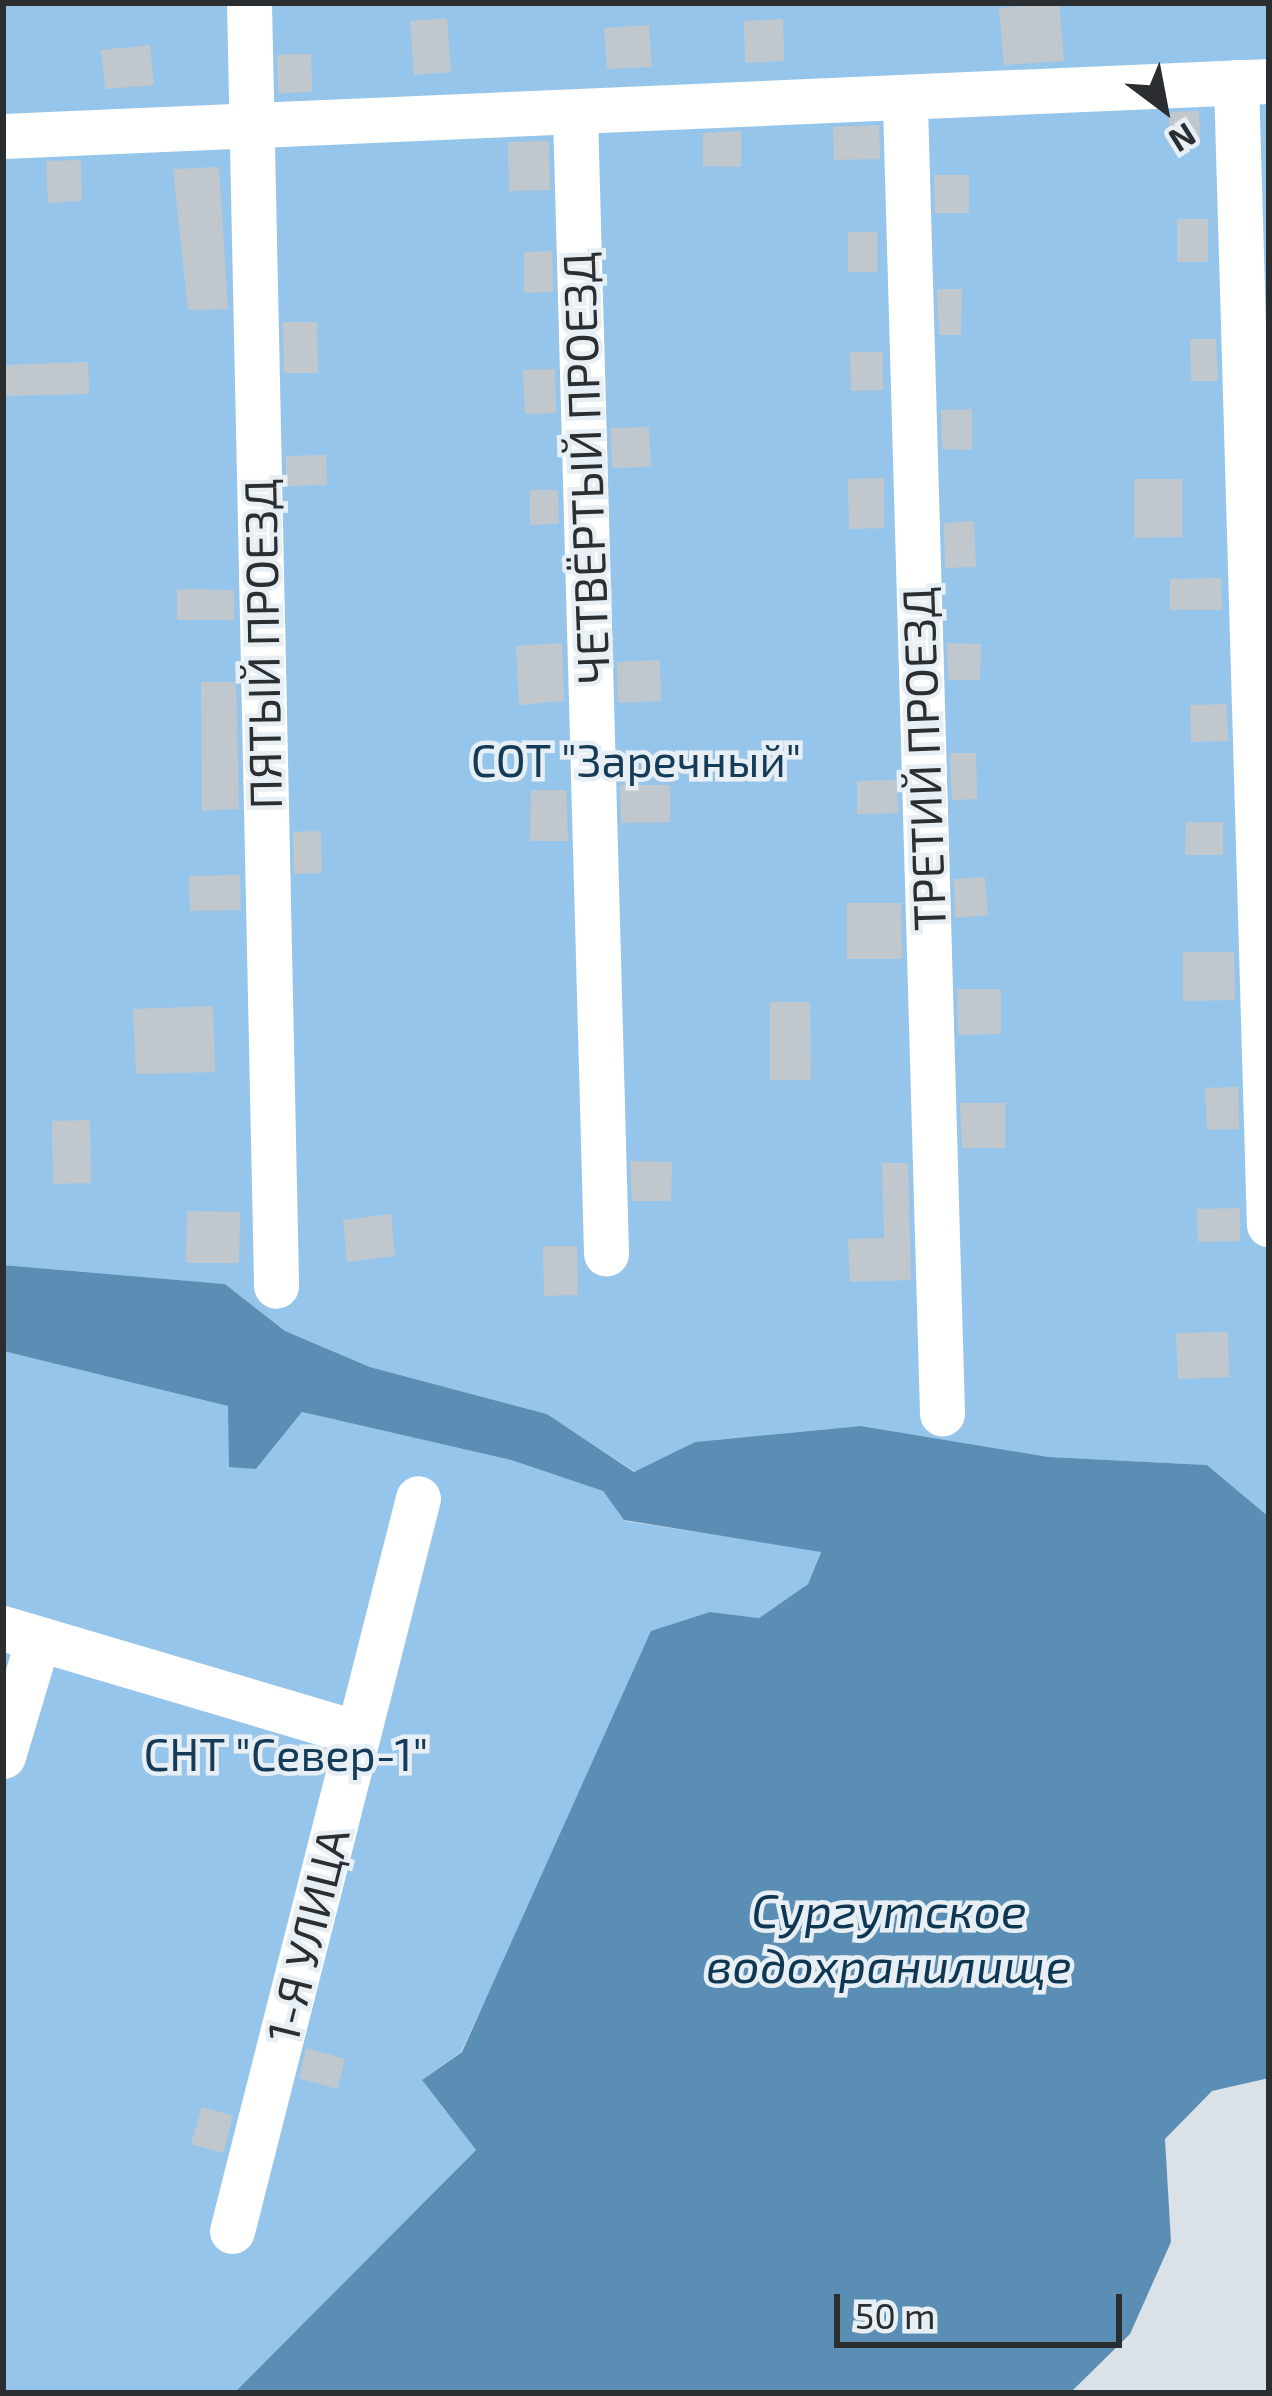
<!DOCTYPE html>
<html>
<head>
<meta charset="utf-8">
<style>
  body { margin:0 }
  #map { position:relative; width:1272px; height:2396px; overflow:hidden; background:#dbe2e7; font-family:"Exo 2",sans-serif }
  div>[style] { position:absolute }
  .green>* { inset:0; background:#96c5eb }
  .water>* { inset:0; background:#5b8eb5 }
  .building>* { inset:0; background:#c1c8cd }
  .minor>* { height:45px; margin:-22.5px; padding:0 22.5px; transform-origin:22.5px; border-radius:22.5px; background:#fff }
  span { translate:-50% -50%; white-space:nowrap; text-align:center; line-height:1.15; -webkit-text-stroke:9px #e8eff4; paint-order:stroke }
  .street-label { font-size:45px; color:#2b2e30 }
  .park-label { font-size:45px; color:#143c58 }
  .water-label { font-size:48px; color:#0e3753; font-style:italic }
  .frame { position:absolute; inset:0; border:6px solid #2b2e30; pointer-events:none }
  .north { position:absolute; left:1104px; top:48px; width:120px; height:120px; -webkit-text-stroke:9px #e8eff4; paint-order:stroke; rotate:148deg; font-size:33px; font-weight:700; line-height:48px; text-align:center; color:#2b2e30 }
  .north::after { content:''; display:block; margin:auto; width:42px; height:54px; background:#2b2e30; clip-path:polygon(50% 0,100% 100%,50% 72%,0 100%) }
  .scale { position:absolute; left:834px; top:2294px; width:288px; height:54px; box-sizing:border-box; border:6px solid #2b2e30; border-top:0; padding-left:15px; font-size:36px; line-height:42px; white-space:nowrap; color:#2b2e30; -webkit-text-stroke:9px #e8eff4; paint-order:stroke }
</style>
</head>
<body>
<div id="map">
  <div class="green">
    <i style="clip-path:polygon(3px 3px,1269px 3px,1269px 1517px,1207px 1465px,1049px 1457px,861px 1426px,695px 1442px,635px 1472px,547px 1414px,370px 1367px,285px 1331px,225px 1284px,3px 1265px)"></i>
    <i style="clip-path:polygon(3px 1351px,229px 1406px,229px 1466px,256px 1469px,302px 1412px,511px 1460px,603px 1491px,625px 1521px,821px 1551px,808px 1584px,759px 1618px,710px 1612px,512px 1944px,461px 2052px,422px 2080px,476px 2150px,234px 2393px,3px 2393px)"></i>
  </div>
  <div class="water">
    <i style="clip-path:polygon(3px 1265px,225px 1284px,285px 1331px,370px 1367px,547px 1414px,634px 1472px,695px 1442px,861px 1426px,1049px 1457px,1207px 1465px,1269px 1517px,1269px 2078px,1212px 2091px,1165px 2139px,1171px 2242px,1130px 2334px,1070px 2393px,234px 2393px,476px 2150px,422px 2080px,462px 2052px,651px 1631px,710px 1612px,759px 1618px,808px 1584px,821px 1552px,624px 1520px,603px 1491px,511px 1460px,302px 1412px,256px 1469px,229px 1467px,228px 1406px,3px 1351px)"></i>
  </div>
  <div class="building">
    <i style="clip-path:polygon(1059px 3px,1064px 61px,1004px 65px,999px 8px)"></i>
    <i style="clip-path:polygon(447px 18px,451px 72px,414px 75px,410px 21px)"></i>
    <i style="clip-path:polygon(783px 19px,784px 61px,745px 63px,744px 21px)"></i>
    <i style="clip-path:polygon(649px 25px,652px 67px,607px 69px,604px 28px)"></i>
    <i style="clip-path:polygon(150px 45px,154px 85px,105px 89px,101px 50px)"></i>
    <i style="clip-path:polygon(311px 54px,312px 92px,278px 93px,277px 55px)"></i>
    <i style="clip-path:polygon(1199px 111px,1200px 136px,1169px 137px,1169px 112px)"></i>
    <i style="clip-path:polygon(879px 125px,880px 159px,834px 160px,833px 127px)"></i>
    <i style="clip-path:polygon(741px 131px,741px 167px,703px 166px,703px 133px)"></i>
    <i style="clip-path:polygon(549px 141px,550px 190px,509px 191px,508px 142px)"></i>
    <i style="clip-path:polygon(81px 160px,82px 201px,48px 203px,46px 161px)"></i>
    <i style="clip-path:polygon(219px 167px,228px 309px,188px 310px,173px 169px)"></i>
    <i style="clip-path:polygon(934px 175px,969px 175px,969px 213px,935px 213px)"></i>
    <i style="clip-path:polygon(1177px 219px,1208px 219px,1208px 262px,1177px 262px)"></i>
    <i style="clip-path:polygon(848px 232px,877px 232px,877px 272px,848px 272px)"></i>
    <i style="clip-path:polygon(552px 251px,553px 292px,524px 293px,524px 252px)"></i>
    <i style="clip-path:polygon(937px 289px,962px 289px,961px 335px,939px 335px)"></i>
    <i style="clip-path:polygon(283px 322px,317px 322px,318px 373px,284px 373px)"></i>
    <i style="clip-path:polygon(1190px 339px,1216px 339px,1218px 381px,1191px 381px)"></i>
    <i style="clip-path:polygon(850px 352px,883px 352px,883px 390px,851px 391px)"></i>
    <i style="clip-path:polygon(88px 362px,89px 394px,3px 396px,3px 365px)"></i>
    <i style="clip-path:polygon(555px 369px,556px 413px,525px 414px,523px 370px)"></i>
    <i style="clip-path:polygon(972px 409px,972px 450px,942px 449px,941px 410px)"></i>
    <i style="clip-path:polygon(649px 427px,651px 467px,612px 468px,611px 428px)"></i>
    <i style="clip-path:polygon(326px 455px,327px 485px,286px 486px,286px 456px)"></i>
    <i style="clip-path:polygon(884px 478px,884px 528px,849px 529px,848px 479px)"></i>
    <i style="clip-path:polygon(1134px 479px,1182px 479px,1182px 537px,1134px 538px)"></i>
    <i style="clip-path:polygon(530px 490px,558px 490px,559px 524px,530px 525px)"></i>
    <i style="clip-path:polygon(974px 521px,976px 567px,945px 568px,944px 523px)"></i>
    <i style="clip-path:polygon(1221px 578px,1222px 610px,1170px 610px,1170px 579px)"></i>
    <i style="clip-path:polygon(177px 589px,234px 590px,234px 620px,177px 620px)"></i>
    <i style="clip-path:polygon(562px 643px,564px 701px,519px 705px,516px 646px)"></i>
    <i style="clip-path:polygon(947px 643px,981px 644px,980px 680px,948px 680px)"></i>
    <i style="clip-path:polygon(660px 660px,661px 701px,618px 703px,617px 662px)"></i>
    <i style="clip-path:polygon(201px 682px,236px 682px,239px 809px,202px 811px)"></i>
    <i style="clip-path:polygon(1227px 704px,1228px 741px,1191px 742px,1190px 705px)"></i>
    <i style="clip-path:polygon(950px 753px,976px 753px,977px 799px,952px 800px)"></i>
    <i style="clip-path:polygon(897px 780px,898px 813px,857px 814px,857px 781px)"></i>
    <i style="clip-path:polygon(620px 785px,670px 785px,670px 822px,621px 823px)"></i>
    <i style="clip-path:polygon(531px 790px,566px 790px,568px 841px,530px 841px)"></i>
    <i style="clip-path:polygon(1186px 822px,1223px 822px,1223px 855px,1185px 855px)"></i>
    <i style="clip-path:polygon(321px 831px,322px 873px,294px 874px,293px 832px)"></i>
    <i style="clip-path:polygon(240px 875px,241px 910px,190px 911px,189px 876px)"></i>
    <i style="clip-path:polygon(985px 877px,988px 915px,955px 918px,954px 879px)"></i>
    <i style="clip-path:polygon(847px 903px,901px 903px,902px 959px,847px 959px)"></i>
    <i style="clip-path:polygon(1183px 952px,1234px 952px,1235px 1000px,1183px 1001px)"></i>
    <i style="clip-path:polygon(957px 989px,1001px 989px,1001px 1034px,958px 1035px)"></i>
    <i style="clip-path:polygon(770px 1002px,810px 1002px,811px 1080px,770px 1080px)"></i>
    <i style="clip-path:polygon(213px 1006px,215px 1072px,136px 1074px,133px 1009px)"></i>
    <i style="clip-path:polygon(1238px 1087px,1239px 1129px,1207px 1130px,1205px 1088px)"></i>
    <i style="clip-path:polygon(960px 1103px,1005px 1103px,1005px 1148px,962px 1148px)"></i>
    <i style="clip-path:polygon(90px 1120px,91px 1183px,53px 1184px,52px 1121px)"></i>
    <i style="clip-path:polygon(630px 1161px,672px 1162px,671px 1201px,632px 1201px)"></i>
    <i style="clip-path:polygon(882px 1163px,908px 1163px,911px 1280px,850px 1282px,848px 1239px,884px 1238px)"></i>
    <i style="clip-path:polygon(1240px 1208px,1240px 1241px,1198px 1242px,1197px 1209px)"></i>
    <i style="clip-path:polygon(187px 1211px,240px 1212px,239px 1263px,186px 1263px)"></i>
    <i style="clip-path:polygon(391px 1214px,395px 1256px,347px 1262px,343px 1220px)"></i>
    <i style="clip-path:polygon(543px 1246px,577px 1246px,578px 1295px,544px 1296px)"></i>
    <i style="clip-path:polygon(1228px 1332px,1229px 1377px,1178px 1379px,1176px 1333px)"></i>
    <i style="clip-path:polygon(306px 2048px,345px 2059px,337px 2089px,299px 2078px)"></i>
    <i style="clip-path:polygon(202px 2107px,233px 2116px,223px 2153px,191px 2144px)"></i>
  </div>
  <div class="minor">
    <i style="left:249px;top:3px;width:1283px;rotate:88.79deg"></i>
    <i style="left:1236px;top:82px;width:1143px;rotate:88.35deg"></i>
    <i style="left:905px;top:105px;width:1309px;rotate:88.38deg"></i>
    <i style="left:575px;top:114px;width:1140px;rotate:88.44deg"></i>
    <i style="left:3px;top:136px;width:1267px;rotate:-2.49deg"></i>
    <i style="left:3px;top:1628px;width:370px;rotate:16.5deg"></i>
    <i style="left:3px;top:1756px;width:122px;rotate:-73.3deg"></i>
    <i style="left:232px;top:2231px;width:756px;rotate:-75.76deg"></i>
  </div>
  <div class="street-label">
    <span style="left:585px;top:468px;rotate:-92deg">ЧЕТВЁРТЫЙ ПРОЕЗД</span>
    <span style="left:262px;top:644px;rotate:-91deg">ПЯТЫЙ ПРОЕЗД</span>
    <span style="left:923px;top:759px;rotate:-92deg">ТРЕТИЙ ПРОЕЗД</span>
    <span style="left:307px;top:1935px;rotate:-76deg">1-Я УЛИЦА</span>
  </div>
  <div class="park-label">
    <span style="left:636px;top:760px">СОТ "Заречный"</span>
    <span style="left:286px;top:1754px">СНТ "Север-1"</span>
  </div>
  <div class="water-label">
    <span style="left:889px;top:1937px">Сургутское<br>водохранилище</span>
  </div>
  <div class="frame"></div>
  <div class="north">N</div>
  <div class="scale">50 m</div>
</div>
</body>
</html>
